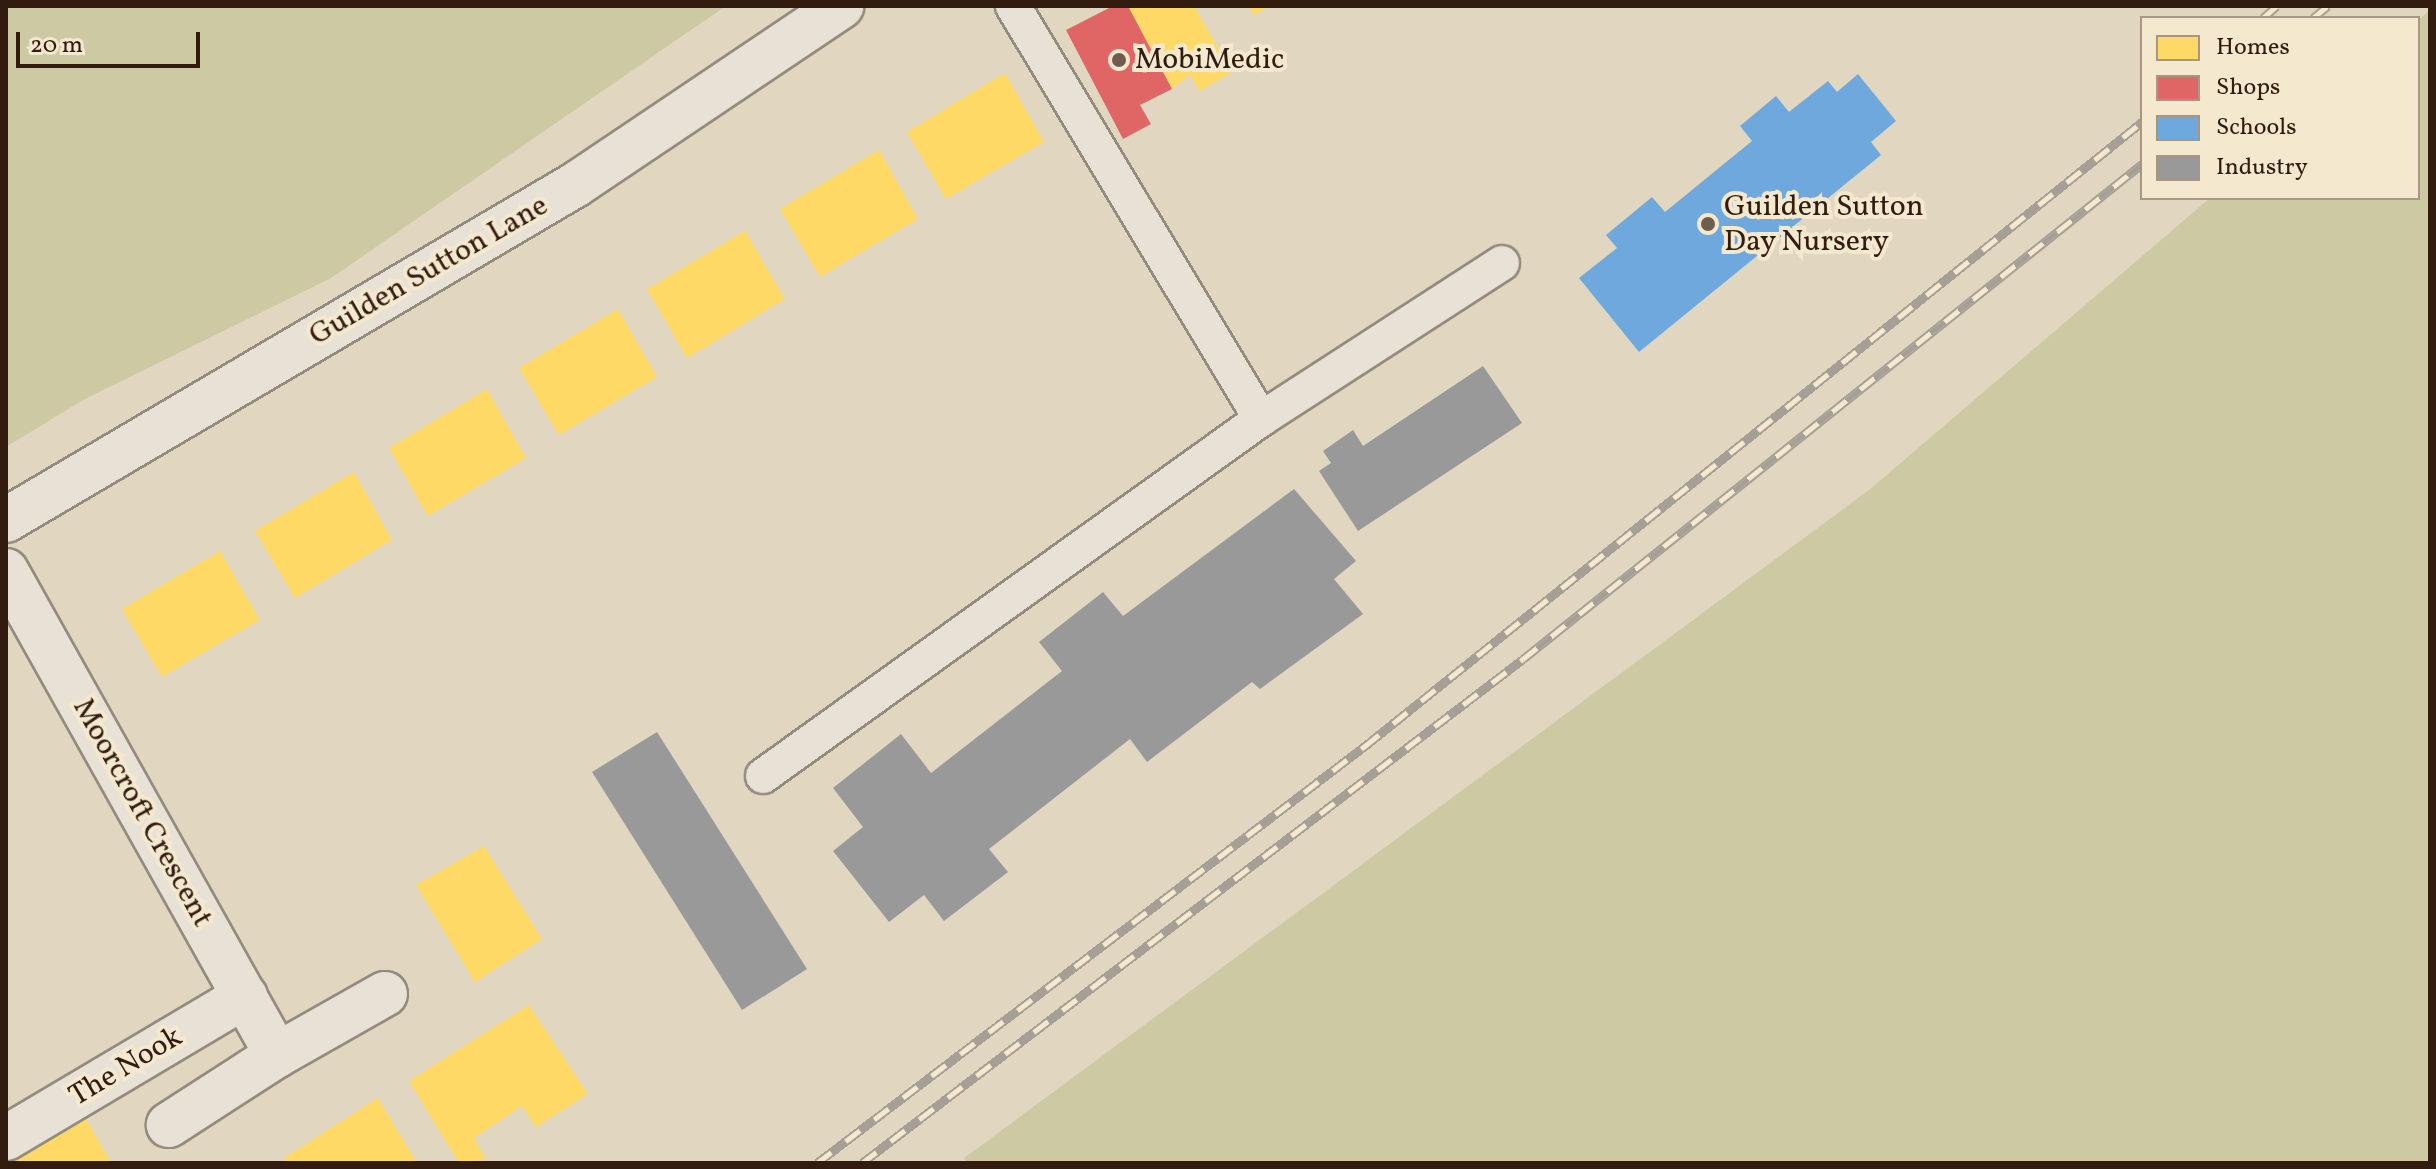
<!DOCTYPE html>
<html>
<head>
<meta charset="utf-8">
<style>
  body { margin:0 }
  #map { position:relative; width:2436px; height:1169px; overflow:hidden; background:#e1d7c1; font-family:Vollkorn,serif }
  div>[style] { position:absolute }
  .green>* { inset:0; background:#cdcaa3 }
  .homes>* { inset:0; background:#ffd966 }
  .shops>* { inset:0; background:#e06666 }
  .schools>* { inset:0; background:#6fa8dc }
  .industry>* { inset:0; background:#999 }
  .roads { filter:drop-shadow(2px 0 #938b7d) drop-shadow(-2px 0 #938b7d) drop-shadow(0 2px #938b7d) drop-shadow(0 -2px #938b7d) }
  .service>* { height:34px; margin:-17px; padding:0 17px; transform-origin:17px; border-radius:17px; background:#e7e1d6 }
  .minor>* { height:44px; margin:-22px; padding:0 22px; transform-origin:22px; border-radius:22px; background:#e7e1d6 }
  .tertiary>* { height:44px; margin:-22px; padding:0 22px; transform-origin:22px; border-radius:22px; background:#e7e1d6 }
  .rail>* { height:9px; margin-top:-4.5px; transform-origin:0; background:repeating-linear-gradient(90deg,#f4e8ce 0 18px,#a59f96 0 36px); box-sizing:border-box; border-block:2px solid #a59f96 }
  .dots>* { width:22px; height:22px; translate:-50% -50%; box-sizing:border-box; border:4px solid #f4e8ce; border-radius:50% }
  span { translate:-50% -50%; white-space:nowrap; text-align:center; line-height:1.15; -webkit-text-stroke:8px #f4e8ce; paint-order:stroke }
  .poi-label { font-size:30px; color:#321c10 }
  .left { translate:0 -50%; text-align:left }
  .street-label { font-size:30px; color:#321c10 }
  .frame { position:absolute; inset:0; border:8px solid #321c10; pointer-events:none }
  .legend { position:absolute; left:2140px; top:16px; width:280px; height:184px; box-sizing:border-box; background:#f4e8ce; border:2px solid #a69682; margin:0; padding:10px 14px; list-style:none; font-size:24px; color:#321c10 }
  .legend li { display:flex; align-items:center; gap:16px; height:40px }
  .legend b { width:40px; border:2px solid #a69682 }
  .scale { position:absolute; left:16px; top:32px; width:184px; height:36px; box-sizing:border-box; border:4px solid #321c10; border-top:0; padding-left:10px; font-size:24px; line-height:28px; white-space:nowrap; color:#321c10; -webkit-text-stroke:6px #f4e8ce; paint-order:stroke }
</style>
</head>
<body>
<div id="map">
  <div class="green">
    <i style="clip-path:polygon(6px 6px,726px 6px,331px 278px,83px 400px,6px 447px)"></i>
    <i style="clip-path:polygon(2430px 10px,2430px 1163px,967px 1163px,964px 1158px,1869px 490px,2210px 198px,2418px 198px,2418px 20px)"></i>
  </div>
  <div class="homes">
    <i style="clip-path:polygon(1128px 6px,1194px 6px,1232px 72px,1200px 91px,1190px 75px,1172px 89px)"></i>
    <i style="clip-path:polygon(1249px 6px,1270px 6px,1254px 15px)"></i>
    <i style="clip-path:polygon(1005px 73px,1044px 142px,946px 199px,907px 132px)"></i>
    <i style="clip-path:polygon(879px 150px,918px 219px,820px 277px,780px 209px)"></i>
    <i style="clip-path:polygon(745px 231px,785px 299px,687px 358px,647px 289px)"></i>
    <i style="clip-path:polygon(618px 309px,657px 377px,559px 435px,519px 368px)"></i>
    <i style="clip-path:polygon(487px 389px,526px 458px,428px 516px,389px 448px)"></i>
    <i style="clip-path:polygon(354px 472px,392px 540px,295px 598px,255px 531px)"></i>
    <i style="clip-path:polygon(220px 551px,260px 620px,162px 677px,122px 609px)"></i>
    <i style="clip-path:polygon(484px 846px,542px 939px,475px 982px,416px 885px)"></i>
    <i style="clip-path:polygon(529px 1005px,588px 1094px,536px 1127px,522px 1106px,474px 1138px,486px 1159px,459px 1163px,409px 1081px)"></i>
    <i style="clip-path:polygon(378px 1098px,417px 1163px,287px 1163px,284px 1158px)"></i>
    <i style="clip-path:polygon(81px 1110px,111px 1163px,6px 1163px,6px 1156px)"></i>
  </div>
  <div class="shops">
    <i style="clip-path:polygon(1113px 6px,1128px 6px,1172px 89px,1140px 105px,1151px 124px,1123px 139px,1066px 30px)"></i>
  </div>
  <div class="schools">
    <i style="clip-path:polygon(1858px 74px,1896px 121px,1871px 142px,1881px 155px,1639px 352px,1579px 278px,1617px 248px,1606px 235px,1652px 197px,1665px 212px,1752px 141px,1740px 126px,1776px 96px,1789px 112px,1828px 81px,1837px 92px)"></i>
  </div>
  <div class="industry">
    <i style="clip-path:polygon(1483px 366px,1522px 423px,1358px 531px,1319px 471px,1331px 463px,1323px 451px,1353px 430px,1363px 446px)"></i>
    <i style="clip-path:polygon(1294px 489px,1356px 561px,1334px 579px,1363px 614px,1260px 689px,1252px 682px,1147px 762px,1130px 739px,989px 849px,1008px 872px,944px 921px,924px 895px,889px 922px,833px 851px,863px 827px,833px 788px,901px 734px,931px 773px,1062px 671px,1039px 642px,1103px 592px,1123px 616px)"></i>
    <i style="clip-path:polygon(657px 732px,807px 969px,742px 1010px,592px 772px)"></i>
  </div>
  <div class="roads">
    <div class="service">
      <i style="left:1013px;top:6px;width:482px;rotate:59deg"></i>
      <i style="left:763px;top:776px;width:613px;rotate:-35.64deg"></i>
      <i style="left:1261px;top:419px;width:287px;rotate:-32.9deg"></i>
    </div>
    <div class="minor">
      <i style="left:6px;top:571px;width:555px;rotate:60.75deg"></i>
      <i style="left:277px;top:1055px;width:129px;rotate:147.1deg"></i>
      <i style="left:277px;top:1055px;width:124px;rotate:-29.5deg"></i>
      <i style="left:6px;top:1138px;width:278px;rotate:-30.7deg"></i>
    </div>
    <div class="tertiary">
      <i style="left:6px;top:520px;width:660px;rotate:-30.49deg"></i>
      <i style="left:575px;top:185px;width:321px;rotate:-33.9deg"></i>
    </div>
  </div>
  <div class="rail">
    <i style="left:2263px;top:18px;width:18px;rotate:-41deg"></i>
    <i style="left:2313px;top:18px;width:19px;rotate:-39deg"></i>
    <i style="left:817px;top:1163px;width:689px;rotate:-37.27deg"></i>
    <i style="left:1365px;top:746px;width:997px;rotate:-38.77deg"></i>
    <i style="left:862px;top:1163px;width:831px;rotate:-37.32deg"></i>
    <i style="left:1523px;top:659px;width:793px;rotate:-38.65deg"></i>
  </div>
  <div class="dots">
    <i style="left:1119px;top:60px;background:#6f5d4e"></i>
    <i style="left:1708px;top:224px;background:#6f5d4e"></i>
  </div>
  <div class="poi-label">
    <span class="left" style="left:1135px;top:60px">MobiMedic</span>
    <span class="left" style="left:1724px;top:224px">Guilden Sutton<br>Day Nursery</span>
  </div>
  <div class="street-label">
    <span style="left:429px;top:271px;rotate:-30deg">Guilden Sutton Lane</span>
    <span style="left:142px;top:813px;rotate:61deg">Moorcroft Crescent</span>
    <span style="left:126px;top:1067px;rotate:-31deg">The Nook</span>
  </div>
  <div class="frame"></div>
  <ul class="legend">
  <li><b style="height:22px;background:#ffd966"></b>Homes</li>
  <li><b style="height:22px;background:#e06666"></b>Shops</li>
  <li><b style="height:22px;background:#6fa8dc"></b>Schools</li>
  <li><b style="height:22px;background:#999"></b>Industry</li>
  </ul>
  <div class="scale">20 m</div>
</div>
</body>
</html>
